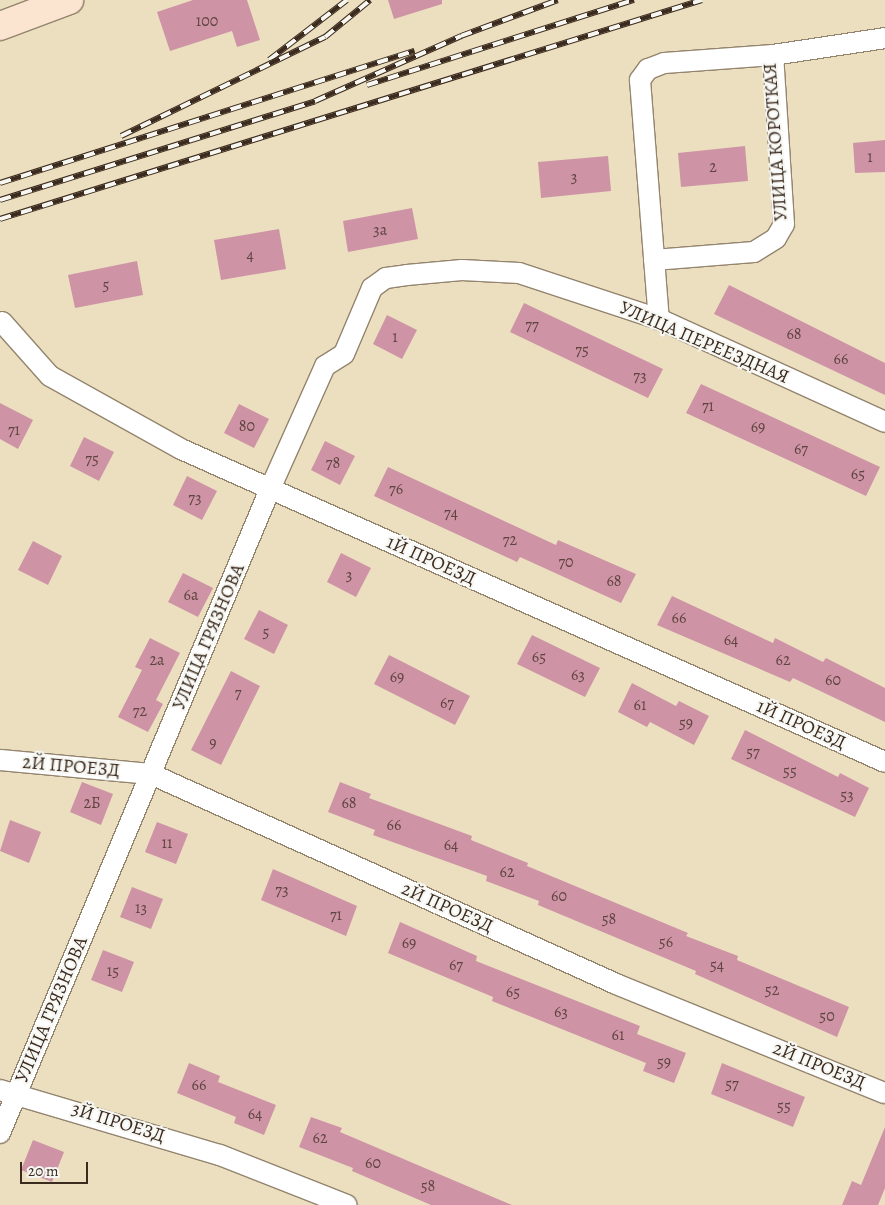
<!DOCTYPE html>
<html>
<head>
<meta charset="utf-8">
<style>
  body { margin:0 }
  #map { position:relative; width:885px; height:1205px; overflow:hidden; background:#ebdfbf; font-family:Alegreya,serif }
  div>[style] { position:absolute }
  .building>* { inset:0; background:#ce94a6 }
  .roads { filter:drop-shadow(1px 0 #93846e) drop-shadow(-1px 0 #93846e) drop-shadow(0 1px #93846e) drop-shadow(0 -1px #93846e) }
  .street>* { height:20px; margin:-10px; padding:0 10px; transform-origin:10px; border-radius:10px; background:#fff }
  .secondary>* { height:28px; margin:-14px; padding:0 14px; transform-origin:14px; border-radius:14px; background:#fce5d0 }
  .rail>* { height:5.5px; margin-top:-2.75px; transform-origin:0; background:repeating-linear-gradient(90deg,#f6f6f2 0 11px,#3b2a1e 0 22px); box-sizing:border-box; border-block:1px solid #3b2a1e }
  span { translate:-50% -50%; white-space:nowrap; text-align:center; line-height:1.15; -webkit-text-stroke:4px #f6f6f2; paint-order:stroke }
  .number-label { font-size:16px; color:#604440 }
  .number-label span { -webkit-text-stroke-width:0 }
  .street-label { font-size:19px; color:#3b2a1e }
  .scale { position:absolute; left:20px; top:1162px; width:68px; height:22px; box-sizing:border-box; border:2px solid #3b2a1e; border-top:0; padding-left:6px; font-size:15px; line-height:18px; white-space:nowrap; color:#3b2a1e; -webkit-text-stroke:4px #f6f6f2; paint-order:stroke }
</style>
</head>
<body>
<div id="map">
  <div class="building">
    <i style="clip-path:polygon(193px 0,247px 0,260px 40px,237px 47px,232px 31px,170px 51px,157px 12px)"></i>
    <i style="clip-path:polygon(388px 0,442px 0,442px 4px,394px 19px)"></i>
    <i style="clip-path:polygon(885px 140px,885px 172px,855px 173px,853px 143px)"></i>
    <i style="clip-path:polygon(745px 146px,748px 181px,681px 187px,678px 153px)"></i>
    <i style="clip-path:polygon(608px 156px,611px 191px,541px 198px,538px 162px)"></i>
    <i style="clip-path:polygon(412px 208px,418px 239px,348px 252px,343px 221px)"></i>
    <i style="clip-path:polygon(279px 229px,286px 269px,221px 280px,214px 240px)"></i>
    <i style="clip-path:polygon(137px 261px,143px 295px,75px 308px,68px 275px)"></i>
    <i style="clip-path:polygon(729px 285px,885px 363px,885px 395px,714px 314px)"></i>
    <i style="clip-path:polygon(524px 303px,663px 369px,648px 398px,510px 332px)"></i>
    <i style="clip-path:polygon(387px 315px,417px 330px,402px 359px,373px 344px)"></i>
    <i style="clip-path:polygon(701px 384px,880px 467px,866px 496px,686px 413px)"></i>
    <i style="clip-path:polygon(0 403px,33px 420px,18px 449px,0 439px)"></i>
    <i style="clip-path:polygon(239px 404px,269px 419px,254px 448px,224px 433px)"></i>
    <i style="clip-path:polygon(84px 437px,114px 452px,99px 481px,70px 466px)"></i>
    <i style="clip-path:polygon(325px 441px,355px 456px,340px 485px,311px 470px)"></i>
    <i style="clip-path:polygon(388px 467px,556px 545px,558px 540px,636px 574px,621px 603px,520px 557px,517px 562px,374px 496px)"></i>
    <i style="clip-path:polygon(187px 476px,217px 491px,202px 520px,173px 505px)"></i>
    <i style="clip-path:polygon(33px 541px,62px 556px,48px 585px,18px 570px)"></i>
    <i style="clip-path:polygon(341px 553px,371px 568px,356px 597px,327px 582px)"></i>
    <i style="clip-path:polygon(183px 573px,213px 588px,198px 617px,168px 602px)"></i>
    <i style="clip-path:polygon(672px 596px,773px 643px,775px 638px,823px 662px,826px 658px,885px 688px,885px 722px,793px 678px,790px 682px,657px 625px)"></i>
    <i style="clip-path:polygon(259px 610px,288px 625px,274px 654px,244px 639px)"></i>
    <i style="clip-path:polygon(532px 635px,600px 668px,585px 697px,517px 664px)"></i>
    <i style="clip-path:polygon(150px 638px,180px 653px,156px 700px,163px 704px,148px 732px,118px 717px,142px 670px,135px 667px)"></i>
    <i style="clip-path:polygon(389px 655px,470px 696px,455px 725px,374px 684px)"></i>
    <i style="clip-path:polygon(231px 671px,260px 686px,221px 765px,191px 750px)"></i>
    <i style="clip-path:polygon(632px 683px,676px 706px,679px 701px,709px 716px,694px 745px,650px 722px,647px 727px,618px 712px)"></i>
    <i style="clip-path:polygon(745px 730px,838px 777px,840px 773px,869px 788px,855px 817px,731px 759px)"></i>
    <i style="clip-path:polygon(82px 782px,113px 794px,101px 825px,70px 812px)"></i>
    <i style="clip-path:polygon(340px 782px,371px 794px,369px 798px,472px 836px,471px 840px,528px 863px,527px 866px,688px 933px,686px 936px,738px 956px,737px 960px,849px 1007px,837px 1037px,695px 974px,696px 971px,538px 905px,539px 901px,486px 881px,487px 876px,373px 835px,375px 830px,328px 812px)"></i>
    <i style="clip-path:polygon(10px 820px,41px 832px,29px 863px,0 851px)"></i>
    <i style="clip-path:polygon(157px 822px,188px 834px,176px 864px,145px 852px)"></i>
    <i style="clip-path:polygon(273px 869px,357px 906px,346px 936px,261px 900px)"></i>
    <i style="clip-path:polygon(132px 887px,163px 899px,151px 929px,120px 917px)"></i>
    <i style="clip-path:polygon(400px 922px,477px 956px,476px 961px,640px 1026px,637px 1034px,686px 1053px,674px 1083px,643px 1071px,646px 1063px,492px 1001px,493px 997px,388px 953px)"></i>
    <i style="clip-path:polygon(103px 950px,134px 962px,122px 992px,91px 980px)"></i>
    <i style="clip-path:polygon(189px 1063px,220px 1076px,218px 1082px,276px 1105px,264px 1135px,234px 1123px,236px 1117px,177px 1093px)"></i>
    <i style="clip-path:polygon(722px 1063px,805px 1097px,793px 1127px,711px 1094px)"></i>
    <i style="clip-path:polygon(311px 1117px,342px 1128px,340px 1132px,512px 1205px,431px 1205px,352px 1171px,353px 1168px,299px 1147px)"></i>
    <i style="clip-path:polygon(885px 1127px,885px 1188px,878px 1205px,842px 1205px,852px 1181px,861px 1185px)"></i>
    <i style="clip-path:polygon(33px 1140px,64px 1152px,52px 1182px,21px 1170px)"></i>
  </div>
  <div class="roads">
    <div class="street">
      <i style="left:773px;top:55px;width:113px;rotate:-8.6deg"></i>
      <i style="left:654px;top:260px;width:100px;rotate:-4.6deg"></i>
      <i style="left:754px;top:252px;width:26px;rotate:-32deg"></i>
      <i style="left:776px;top:238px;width:16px;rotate:-60deg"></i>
      <i style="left:784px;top:224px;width:169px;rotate:-93.7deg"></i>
      <i style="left:773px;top:55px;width:109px;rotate:175.8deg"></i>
      <i style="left:664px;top:63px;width:17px;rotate:159deg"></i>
      <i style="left:648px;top:69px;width:14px;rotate:126deg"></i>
      <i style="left:640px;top:80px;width:240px;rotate:85.5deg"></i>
      <i style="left:2px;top:322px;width:72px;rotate:48.4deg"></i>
      <i style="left:50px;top:376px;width:150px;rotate:29.1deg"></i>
      <i style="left:181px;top:449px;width:770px;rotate:23.97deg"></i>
      <i style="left:0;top:760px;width:152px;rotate:5.3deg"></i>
      <i style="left:151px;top:774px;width:510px;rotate:24.3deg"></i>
      <i style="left:616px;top:984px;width:290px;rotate:22.1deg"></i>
      <i style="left:0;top:1090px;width:229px;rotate:16.5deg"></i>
      <i style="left:220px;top:1155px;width:136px;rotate:21.5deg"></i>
      <i style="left:0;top:1133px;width:698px;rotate:-67.25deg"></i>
      <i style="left:270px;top:489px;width:135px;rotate:-65.9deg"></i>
      <i style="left:325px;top:366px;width:22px;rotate:-32deg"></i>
      <i style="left:344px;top:354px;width:72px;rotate:-67deg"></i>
      <i style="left:372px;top:288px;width:17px;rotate:-36deg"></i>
      <i style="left:386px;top:278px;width:21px;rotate:-8deg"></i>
      <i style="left:407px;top:275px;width:55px;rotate:-5.2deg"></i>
      <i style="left:462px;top:270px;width:57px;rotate:3deg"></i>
      <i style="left:519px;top:273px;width:147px;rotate:18.2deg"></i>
      <i style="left:659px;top:319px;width:248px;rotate:24.5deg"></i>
    </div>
    <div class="secondary">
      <i style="left:0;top:26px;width:74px;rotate:-20.6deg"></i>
    </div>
  </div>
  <div class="rail">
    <i style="left:269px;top:60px;width:98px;rotate:-37.6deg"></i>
    <i style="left:367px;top:85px;width:280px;rotate:-17.7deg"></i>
    <i style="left:121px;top:136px;width:227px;rotate:-25.9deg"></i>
    <i style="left:325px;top:37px;width:58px;rotate:-39.4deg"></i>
    <i style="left:0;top:183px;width:435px;rotate:-17.7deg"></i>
    <i style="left:0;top:200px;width:330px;rotate:-17.4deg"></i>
    <i style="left:315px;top:101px;width:160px;rotate:-24deg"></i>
    <i style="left:461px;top:36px;width:103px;rotate:-20.4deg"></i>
    <i style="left:0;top:219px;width:735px;rotate:-17.33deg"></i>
  </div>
  <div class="number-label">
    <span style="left:207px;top:21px">100</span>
    <span style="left:870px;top:157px">1</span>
    <span style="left:713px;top:167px">2</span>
    <span style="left:574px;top:177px">3</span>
    <span style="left:380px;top:230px">3а</span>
    <span style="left:250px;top:255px">4</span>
    <span style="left:106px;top:285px">5</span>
    <span style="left:532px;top:325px">77</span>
    <span style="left:794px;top:334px">68</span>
    <span style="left:395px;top:337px">1</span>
    <span style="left:582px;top:350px">75</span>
    <span style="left:841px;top:359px">66</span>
    <span style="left:640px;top:376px">73</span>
    <span style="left:708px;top:406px">71</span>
    <span style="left:247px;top:426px">80</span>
    <span style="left:758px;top:427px">69</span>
    <span style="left:14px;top:430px">71</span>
    <span style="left:801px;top:449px">67</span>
    <span style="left:92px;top:459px">75</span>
    <span style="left:333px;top:463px">78</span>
    <span style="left:858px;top:474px">65</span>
    <span style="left:396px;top:489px">76</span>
    <span style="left:195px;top:498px">73</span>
    <span style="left:451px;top:513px">74</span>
    <span style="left:510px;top:540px">72</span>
    <span style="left:566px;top:562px">70</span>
    <span style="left:349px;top:575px">3</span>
    <span style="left:614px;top:581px">68</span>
    <span style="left:191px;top:595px">6а</span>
    <span style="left:679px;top:618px">66</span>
    <span style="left:266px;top:632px">5</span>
    <span style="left:731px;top:640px">64</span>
    <span style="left:539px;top:657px">65</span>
    <span style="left:157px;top:660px">2а</span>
    <span style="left:783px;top:660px">62</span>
    <span style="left:578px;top:675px">63</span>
    <span style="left:397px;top:677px">69</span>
    <span style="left:833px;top:680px">60</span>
    <span style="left:238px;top:693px">7</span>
    <span style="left:447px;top:703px">67</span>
    <span style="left:640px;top:705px">61</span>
    <span style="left:140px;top:711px">72</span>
    <span style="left:686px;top:723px">59</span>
    <span style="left:213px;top:743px">9</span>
    <span style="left:753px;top:752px">57</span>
    <span style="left:790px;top:771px">55</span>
    <span style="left:847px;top:795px">53</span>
    <span style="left:92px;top:803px">2Б</span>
    <span style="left:349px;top:803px">68</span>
    <span style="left:394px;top:825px">66</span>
    <span style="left:167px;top:843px">11</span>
    <span style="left:451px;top:845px">64</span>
    <span style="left:507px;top:872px">62</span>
    <span style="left:282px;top:890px">73</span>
    <span style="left:559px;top:896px">60</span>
    <span style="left:141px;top:908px">13</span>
    <span style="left:336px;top:915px">71</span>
    <span style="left:609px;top:919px">58</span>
    <span style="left:666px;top:942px">56</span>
    <span style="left:409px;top:943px">69</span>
    <span style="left:456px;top:965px">67</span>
    <span style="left:717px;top:965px">54</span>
    <span style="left:113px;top:971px">15</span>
    <span style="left:772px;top:990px">52</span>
    <span style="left:513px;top:992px">65</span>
    <span style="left:561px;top:1012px">63</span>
    <span style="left:827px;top:1016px">50</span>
    <span style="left:618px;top:1035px">61</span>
    <span style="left:664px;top:1062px">59</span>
    <span style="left:732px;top:1084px">57</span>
    <span style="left:199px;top:1085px">66</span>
    <span style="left:784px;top:1106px">55</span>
    <span style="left:255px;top:1114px">64</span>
    <span style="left:320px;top:1138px">62</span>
    <span style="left:373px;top:1163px">60</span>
    <span style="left:428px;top:1186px">58</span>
  </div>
  <div class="street-label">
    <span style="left:776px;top:142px;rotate:-94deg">УЛИЦА КОРОТКАЯ</span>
    <span style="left:704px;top:343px;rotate:23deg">УЛИЦА ПЕРЕЕЗДНАЯ</span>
    <span style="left:431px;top:561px;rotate:24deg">1Й ПРОЕЗД</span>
    <span style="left:209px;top:637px;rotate:-67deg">УЛИЦА ГРЯЗНОВА</span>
    <span style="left:801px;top:725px;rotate:24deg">1Й ПРОЕЗД</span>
    <span style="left:71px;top:767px;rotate:5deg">2Й ПРОЕЗД</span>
    <span style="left:447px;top:908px;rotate:24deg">2Й ПРОЕЗД</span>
    <span style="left:52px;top:1010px;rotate:-67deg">УЛИЦА ГРЯЗНОВА</span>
    <span style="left:819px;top:1066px;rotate:22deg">2Й ПРОЕЗД</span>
    <span style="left:118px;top:1123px;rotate:17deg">3Й ПРОЕЗД</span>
  </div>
  <div class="scale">20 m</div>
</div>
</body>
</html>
